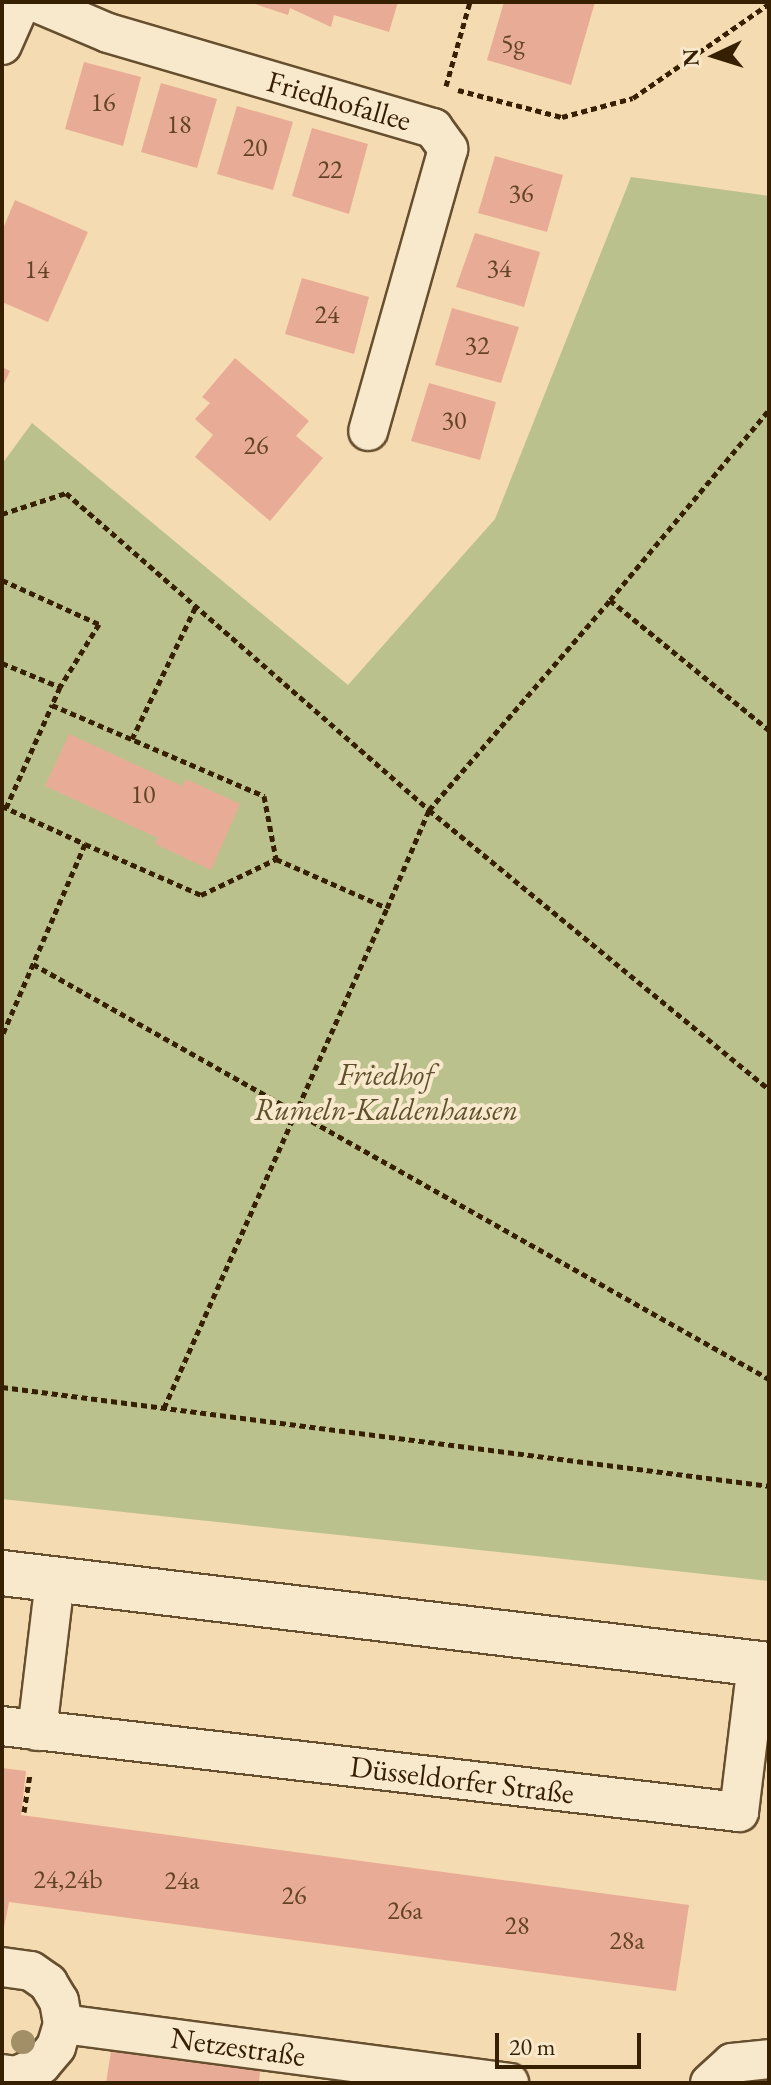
<!DOCTYPE html>
<html>
<head>
<meta charset="utf-8">
<style>
  body { margin:0 }
  #map { position:relative; width:771px; height:2085px; overflow:hidden; background:#f5dbb1; font-family:"EB Garamond",serif }
  div>[style] { position:absolute }
  .green>* { inset:0; background:#bac18d }
  .building>* { inset:0; background:#e8ac96 }
  .path>* { height:5px; margin-top:-2.5px; transform-origin:0; background:repeating-linear-gradient(90deg,#372002 0 6px,transparent 0 10px) }
  .roads { filter:drop-shadow(2px 0 #664f2e) drop-shadow(-2px 0 #664f2e) drop-shadow(0 2px #664f2e) drop-shadow(0 -2px #664f2e) }
  .street>* { height:38px; margin:-19px; padding:0 19px; transform-origin:19px; border-radius:19px; background:#f8e8cc }
  .secondary>* { height:44px; margin:-22px; padding:0 22px; transform-origin:22px; border-radius:22px; background:#f8e8cc }
  .trees>* { width:24px; height:24px; margin:-12px; border-radius:50%; background:#a28f68 }
  span { translate:-50% -50%; white-space:nowrap; text-align:center; line-height:1.15; -webkit-text-stroke:8px #f8e8cc; paint-order:stroke }
  .number-label { font-size:26px; color:#634327 }
  .number-label span { -webkit-text-stroke-width:0 }
  .street-label { font-size:30px; color:#372002 }
  .park-label { font-size:30px; color:#5e502c; font-style:italic }
  .frame { position:absolute; inset:0; border:4px solid #372002; pointer-events:none }
  .north { position:absolute; left:675px; top:16px; width:80px; height:80px; -webkit-text-stroke:6px #f8e8cc; paint-order:stroke; rotate:266deg; font-size:22px; font-weight:700; line-height:32px; text-align:center; color:#372002 }
  .north::after { content:''; display:block; margin:auto; width:28px; height:36px; background:#372002; clip-path:polygon(50% 0,100% 100%,50% 72%,0 100%) }
  .scale { position:absolute; left:495px; top:2033px; width:146px; height:36px; box-sizing:border-box; border:4px solid #372002; border-top:0; padding-left:10px; font-size:24px; line-height:28px; white-space:nowrap; color:#372002; -webkit-text-stroke:6px #f8e8cc; paint-order:stroke }
</style>
</head>
<body>
<div id="map">
  <div class="green">
    <i style="clip-path:polygon(631px 177px,769px 196px,769px 1581px,2px 1499px,2px 464px,32px 423px,348px 685px,495px 519px)"></i>
  </div>
  <div class="building">
    <i style="clip-path:polygon(249px 2px,398px 2px,389px 32px,334px 15px,331px 27px,290px 8px,288px 15px)"></i>
    <i style="clip-path:polygon(504px 2px,595px 2px,571px 85px,487px 60px)"></i>
    <i style="clip-path:polygon(84px 62px,141px 77px,123px 146px,65px 129px)"></i>
    <i style="clip-path:polygon(161px 83px,217px 99px,197px 168px,141px 152px)"></i>
    <i style="clip-path:polygon(237px 106px,293px 122px,273px 190px,217px 174px)"></i>
    <i style="clip-path:polygon(312px 128px,368px 144px,349px 214px,292px 196px)"></i>
    <i style="clip-path:polygon(495px 156px,563px 175px,547px 232px,478px 213px)"></i>
    <i style="clip-path:polygon(15px 200px,88px 232px,48px 322px,2px 302px,2px 231px)"></i>
    <i style="clip-path:polygon(475px 233px,540px 252px,524px 307px,456px 287px)"></i>
    <i style="clip-path:polygon(302px 278px,369px 297px,354px 354px,285px 334px)"></i>
    <i style="clip-path:polygon(452px 308px,519px 327px,501px 383px,435px 365px)"></i>
    <i style="clip-path:polygon(235px 358px,309px 421px,296px 436px,323px 458px,270px 521px,195px 457px,213px 435px,195px 419px,210px 403px,202px 397px)"></i>
    <i style="clip-path:polygon(2px 367px,10px 371px,2px 388px)"></i>
    <i style="clip-path:polygon(429px 383px,496px 402px,480px 460px,411px 441px)"></i>
    <i style="clip-path:polygon(69px 734px,182px 786px,186px 779px,240px 804px,211px 870px,155px 844px,158px 838px,45px 786px)"></i>
    <i style="clip-path:polygon(2px 1768px,26px 1771px,21px 1815px,689px 1905px,676px 1991px,9px 1902px,2px 1938px)"></i>
    <i style="clip-path:polygon(111px 2051px,260px 2071px,259px 2083px,106px 2083px)"></i>
  </div>
  <div class="path">
    <i style="left:446px;top:86px;width:87px;rotate:-74.1deg"></i>
    <i style="left:458px;top:90px;width:107px;rotate:14.6deg"></i>
    <i style="left:562px;top:117px;width:73px;rotate:-15deg"></i>
    <i style="left:633px;top:98px;width:165px;rotate:-34.7deg"></i>
    <i style="left:2px;top:514px;width:67px;rotate:-18.2deg"></i>
    <i style="left:66px;top:493px;width:482px;rotate:41.1deg"></i>
    <i style="left:429px;top:810px;width:440px;rotate:39.4deg"></i>
    <i style="left:2px;top:580px;width:107px;rotate:24.4deg"></i>
    <i style="left:99px;top:624px;width:74px;rotate:121.8deg"></i>
    <i style="left:610px;top:600px;width:248px;rotate:-50.1deg"></i>
    <i style="left:2px;top:663px;width:63px;rotate:22.5deg"></i>
    <i style="left:60px;top:687px;width:20px;rotate:114deg"></i>
    <i style="left:52px;top:705px;width:231px;rotate:23.2deg"></i>
    <i style="left:264px;top:796px;width:64px;rotate:79.2deg"></i>
    <i style="left:276px;top:859px;width:121px;rotate:23.8deg"></i>
    <i style="left:387px;top:908px;width:107px;rotate:-66.8deg"></i>
    <i style="left:429px;top:810px;width:277px;rotate:-49.2deg"></i>
    <i style="left:610px;top:600px;width:205px;rotate:39.3deg"></i>
    <i style="left:132px;top:739px;width:148px;rotate:-64.3deg"></i>
    <i style="left:2px;top:806px;width:91px;rotate:24.6deg"></i>
    <i style="left:85px;top:844px;width:209px;rotate:113.4deg"></i>
    <i style="left:6px;top:808px;width:113px;rotate:-65.9deg"></i>
    <i style="left:85px;top:844px;width:127px;rotate:23.7deg"></i>
    <i style="left:201px;top:895px;width:83px;rotate:-25.6deg"></i>
    <i style="left:33px;top:964px;width:845px;rotate:29.42deg"></i>
    <i style="left:2px;top:1387px;width:773px;rotate:7.35deg"></i>
    <i style="left:164px;top:1408px;width:547px;rotate:-65.96deg"></i>
    <i style="left:24px;top:1812px;width:39px;rotate:-81deg"></i>
  </div>
  <div class="roads">
    <div class="street">
      <i style="left:35px;top:2px;width:79px;rotate:23deg"></i>
      <i style="left:108px;top:33px;width:339px;rotate:16.3deg"></i>
      <i style="left:433px;top:128px;width:26px;rotate:54deg"></i>
      <i style="left:448px;top:149px;width:293px;rotate:105.8deg"></i>
      <i style="left:2px;top:45px;width:47px;rotate:-66.2deg"></i>
      <i style="left:2px;top:1726px;width:742px;rotate:6.66deg"></i>
      <i style="left:739px;top:1812px;width:150px;rotate:-83.1deg"></i>
      <i style="left:37px;top:1731px;width:152px;rotate:-83.2deg"></i>
      <i style="left:2px;top:1967px;width:29px;rotate:8deg"></i>
      <i style="left:31px;top:1971px;width:21px;rotate:35deg"></i>
      <i style="left:48px;top:1983px;width:21px;rotate:59deg"></i>
      <i style="left:59px;top:2001px;width:23px;rotate:80deg"></i>
      <i style="left:63px;top:2024px;width:24px;rotate:107deg"></i>
      <i style="left:56px;top:2047px;width:23px;rotate:130deg"></i>
      <i style="left:41px;top:2065px;width:27px;rotate:156deg"></i>
      <i style="left:16px;top:2076px;width:14px;rotate:-172deg"></i>
      <i style="left:63px;top:2024px;width:450px;rotate:7.5deg"></i>
      <i style="left:710px;top:2083px;width:30px;rotate:-42deg"></i>
      <i style="left:732px;top:2063px;width:37px;rotate:-6deg"></i>
    </div>
    <div class="secondary">
      <i style="left:2px;top:1573px;width:772px;rotate:6.84deg"></i>
    </div>
  </div>
  <div class="trees">
    <i style="left:23px;top:2042px"></i>
  </div>
  <div class="number-label">
    <span style="left:513px;top:44px">5g</span>
    <span style="left:103px;top:103px">16</span>
    <span style="left:179px;top:125px">18</span>
    <span style="left:255px;top:148px">20</span>
    <span style="left:330px;top:170px">22</span>
    <span style="left:521px;top:194px">36</span>
    <span style="left:499px;top:269px">34</span>
    <span style="left:37px;top:270px">14</span>
    <span style="left:327px;top:315px">24</span>
    <span style="left:477px;top:346px">32</span>
    <span style="left:454px;top:421px">30</span>
    <span style="left:256px;top:446px">26</span>
    <span style="left:143px;top:795px">10</span>
    <span style="left:68px;top:1880px">24,24b</span>
    <span style="left:182px;top:1881px">24a</span>
    <span style="left:294px;top:1896px">26</span>
    <span style="left:405px;top:1911px">26a</span>
    <span style="left:517px;top:1926px">28</span>
    <span style="left:627px;top:1941px">28a</span>
  </div>
  <div class="street-label">
    <span style="left:339px;top:101px;rotate:16deg">Friedhofallee</span>
    <span style="left:462px;top:1780px;rotate:7deg">Düsseldorfer Straße</span>
    <span style="left:238px;top:2047px;rotate:8deg">Netzestraße</span>
  </div>
  <div class="park-label">
    <span style="left:386px;top:1092px">Friedhof<br>Rumeln-Kaldenhausen</span>
  </div>
  <div class="frame"></div>
  <div class="north">N</div>
  <div class="scale">20 m</div>
</div>
</body>
</html>
